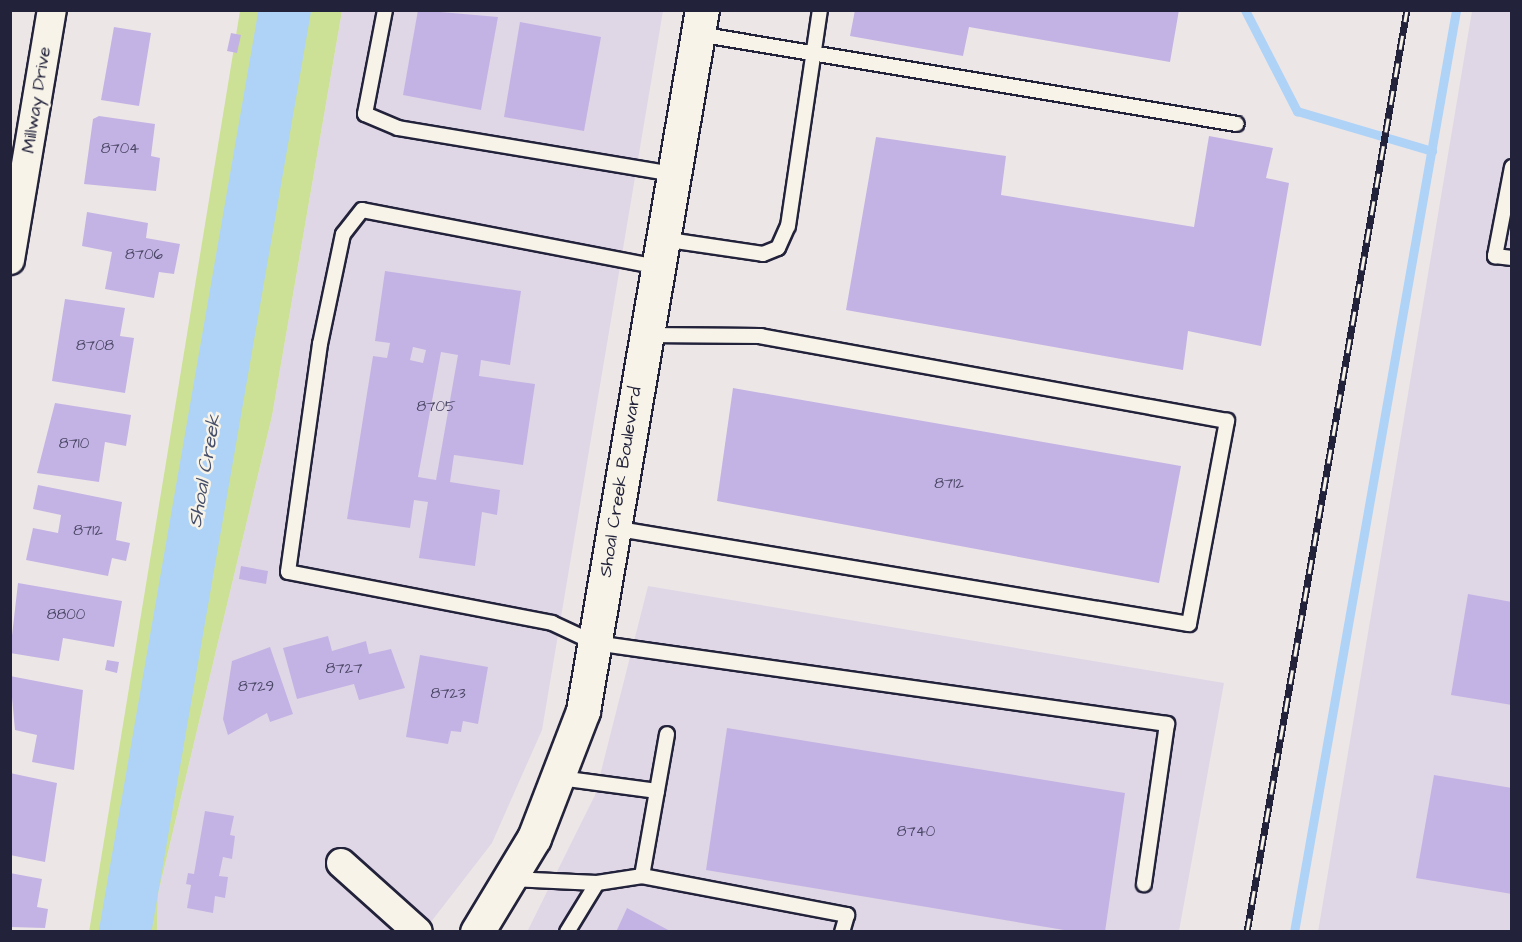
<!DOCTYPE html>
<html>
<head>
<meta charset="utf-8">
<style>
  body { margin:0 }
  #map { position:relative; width:1522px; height:942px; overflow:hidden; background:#ede6e7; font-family:"Architects Daughter",sans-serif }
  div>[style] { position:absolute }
  .built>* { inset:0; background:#e0d7e6 }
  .green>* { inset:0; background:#cce196 }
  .stream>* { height:9px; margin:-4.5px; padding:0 4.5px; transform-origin:4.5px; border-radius:4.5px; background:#aed3f7 }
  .river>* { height:52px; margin:-26px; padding:0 26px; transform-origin:26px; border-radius:26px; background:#aed3f7 }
  .building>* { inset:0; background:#c3b3e4 }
  .roads { filter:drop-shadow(2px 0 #22223b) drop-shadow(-2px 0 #22223b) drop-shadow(0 2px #22223b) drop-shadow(0 -2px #22223b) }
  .service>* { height:14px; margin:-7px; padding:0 7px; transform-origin:7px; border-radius:7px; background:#f7f3e8 }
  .minor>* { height:28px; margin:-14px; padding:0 14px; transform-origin:14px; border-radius:14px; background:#f7f3e8 }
  .tertiary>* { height:33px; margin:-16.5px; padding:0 16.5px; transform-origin:16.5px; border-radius:16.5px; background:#f7f3e8 }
  .rail>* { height:7px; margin-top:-3.5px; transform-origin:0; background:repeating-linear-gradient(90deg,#f7f3e8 0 14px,#22223b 0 28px); box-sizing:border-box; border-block:2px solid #22223b }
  span { translate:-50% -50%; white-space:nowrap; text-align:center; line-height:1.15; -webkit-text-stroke:5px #f7f3e8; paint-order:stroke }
  .number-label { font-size:15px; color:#4a4665 }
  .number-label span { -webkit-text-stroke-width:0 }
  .street-label { font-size:18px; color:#22223b }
  .water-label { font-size:20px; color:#454e6a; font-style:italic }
  .frame { position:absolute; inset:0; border:12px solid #22223b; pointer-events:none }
</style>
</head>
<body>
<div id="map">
  <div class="built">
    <i style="clip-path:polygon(342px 11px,663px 11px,542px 730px,492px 843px,424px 931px,157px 932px,158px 894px,272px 416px)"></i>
    <i style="clip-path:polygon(1472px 11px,1511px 11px,1511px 931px,1318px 932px)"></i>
    <i style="clip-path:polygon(648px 586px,1224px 683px,1179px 931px,527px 932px,595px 795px)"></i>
  </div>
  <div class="green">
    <i style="clip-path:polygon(240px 11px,342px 11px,272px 416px,158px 894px,157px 931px,89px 932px)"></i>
  </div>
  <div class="stream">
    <i style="left:1245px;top:10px;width:114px;rotate:62.8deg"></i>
    <i style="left:1297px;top:111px;width:141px;rotate:16.5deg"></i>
    <i style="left:1294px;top:932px;width:936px;rotate:-80.03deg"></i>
  </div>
  <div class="river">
    <i style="left:125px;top:932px;width:936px;rotate:-80.16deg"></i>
  </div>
  <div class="building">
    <i style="clip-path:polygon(418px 10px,498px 17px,481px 110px,403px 95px)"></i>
    <i style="clip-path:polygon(855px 10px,1179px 10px,1170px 62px,969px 27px,963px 56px,850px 36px)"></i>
    <i style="clip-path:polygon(520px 22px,601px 37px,584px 131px,504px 117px)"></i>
    <i style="clip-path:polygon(114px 27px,151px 33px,139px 106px,101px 100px)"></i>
    <i style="clip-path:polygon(231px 33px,241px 35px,237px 53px,227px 51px)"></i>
    <i style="clip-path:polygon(99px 116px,155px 124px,151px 156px,160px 158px,156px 191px,84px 184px,93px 119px)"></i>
    <i style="clip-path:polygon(1209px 136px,1273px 148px,1266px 178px,1289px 183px,1261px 346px,1188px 331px,1183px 370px,846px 310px,876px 137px,1006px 156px,1001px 195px,1194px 227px)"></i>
    <i style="clip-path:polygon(87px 212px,148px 223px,146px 238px,180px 244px,174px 274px,159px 272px,154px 298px,105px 289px,112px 252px,82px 246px)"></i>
    <i style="clip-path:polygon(evenodd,385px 271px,521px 291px,510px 365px,481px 360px,479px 376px,535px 384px,523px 465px,454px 455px,450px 482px,500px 490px,497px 515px,482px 512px,475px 566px,419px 558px,428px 502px,414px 500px,410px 528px,347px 519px,373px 356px,387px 358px,390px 343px,375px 341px,385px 271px,413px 347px,426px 350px,423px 363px,410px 360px,413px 347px,385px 271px,441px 352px,458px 355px,436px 480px,418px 477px,441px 352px)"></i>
    <i style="clip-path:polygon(65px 299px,125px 308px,120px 336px,134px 338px,125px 393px,52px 381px)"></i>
    <i style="clip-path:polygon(733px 388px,1181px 466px,1159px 583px,717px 501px)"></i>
    <i style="clip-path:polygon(55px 403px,131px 415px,126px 446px,105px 442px,99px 482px,37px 473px)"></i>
    <i style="clip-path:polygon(38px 485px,122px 502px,116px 540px,130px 543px,126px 561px,112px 558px,108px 576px,26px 560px,33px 528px,58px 533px,61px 515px,33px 509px)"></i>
    <i style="clip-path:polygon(241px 566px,268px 571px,266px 584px,239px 579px)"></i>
    <i style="clip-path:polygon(18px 583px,122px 601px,114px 647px,63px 638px,59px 661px,10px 653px)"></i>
    <i style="clip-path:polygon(1468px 594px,1512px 602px,1512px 705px,1451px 695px)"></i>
    <i style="clip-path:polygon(328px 636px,332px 651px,366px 641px,369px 654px,391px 649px,405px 688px,359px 700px,354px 684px,297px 699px,283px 648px)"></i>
    <i style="clip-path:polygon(270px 647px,293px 714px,270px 722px,267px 713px,228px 735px,223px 719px,232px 661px)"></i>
    <i style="clip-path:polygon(420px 655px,488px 667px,478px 724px,463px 721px,461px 732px,451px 731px,448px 744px,406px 737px)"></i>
    <i style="clip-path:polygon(107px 660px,119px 662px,117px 673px,105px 670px)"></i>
    <i style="clip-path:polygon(10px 676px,83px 690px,74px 770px,32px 762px,37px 735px,15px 730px)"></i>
    <i style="clip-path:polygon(727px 728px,1125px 793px,1105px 932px,1076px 932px,706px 870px)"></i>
    <i style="clip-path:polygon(10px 773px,57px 783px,45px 862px,10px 855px)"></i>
    <i style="clip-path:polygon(1434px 775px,1512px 788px,1512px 894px,1416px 878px)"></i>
    <i style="clip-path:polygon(205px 811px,234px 816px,230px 835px,235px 836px,232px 859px,223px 857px,219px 876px,228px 877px,225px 898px,215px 896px,213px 913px,187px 908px,191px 885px,186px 884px,188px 873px,194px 874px)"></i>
    <i style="clip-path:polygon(10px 873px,42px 879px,37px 907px,48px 909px,45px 928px,10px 927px)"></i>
    <i style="clip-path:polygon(627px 908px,672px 932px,616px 932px)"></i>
  </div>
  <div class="roads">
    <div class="service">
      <i style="left:385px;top:10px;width:106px;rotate:100.9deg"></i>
      <i style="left:365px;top:114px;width:36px;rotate:23deg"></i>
      <i style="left:398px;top:128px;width:279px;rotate:9.5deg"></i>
      <i style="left:698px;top:34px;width:546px;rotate:9.48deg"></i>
      <i style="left:1512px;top:167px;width:91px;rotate:100.8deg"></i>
      <i style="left:1495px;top:256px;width:17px;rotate:7deg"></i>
      <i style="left:662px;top:239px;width:102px;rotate:8.4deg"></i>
      <i style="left:763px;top:254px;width:16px;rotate:-22deg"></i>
      <i style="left:778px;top:248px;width:24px;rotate:-66deg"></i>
      <i style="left:788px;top:226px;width:218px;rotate:-81.6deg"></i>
      <i style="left:658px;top:267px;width:301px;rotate:-169.1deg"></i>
      <i style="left:362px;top:210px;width:31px;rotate:128deg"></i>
      <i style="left:343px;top:234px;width:112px;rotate:101.8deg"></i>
      <i style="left:320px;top:344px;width:230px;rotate:98deg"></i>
      <i style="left:288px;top:572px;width:269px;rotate:10.9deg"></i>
      <i style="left:552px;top:623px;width:47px;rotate:24.9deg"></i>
      <i style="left:595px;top:643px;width:578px;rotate:8.06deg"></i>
      <i style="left:1167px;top:724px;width:162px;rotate:98.2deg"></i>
      <i style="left:613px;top:528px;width:584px;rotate:9.46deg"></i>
      <i style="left:1189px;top:624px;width:207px;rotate:-79.4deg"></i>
      <i style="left:1227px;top:421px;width:474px;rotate:-169.7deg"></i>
      <i style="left:761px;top:336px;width:115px;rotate:-179.5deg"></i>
      <i style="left:560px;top:778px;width:98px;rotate:7.6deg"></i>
      <i style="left:642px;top:876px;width:144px;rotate:-80deg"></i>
      <i style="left:511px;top:879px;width:86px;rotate:2.7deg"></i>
      <i style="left:597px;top:883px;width:46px;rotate:-8.8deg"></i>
      <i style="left:642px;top:876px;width:209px;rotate:10.8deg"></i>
      <i style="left:847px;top:915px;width:18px;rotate:106deg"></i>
      <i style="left:567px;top:932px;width:57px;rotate:-58.5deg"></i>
    </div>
    <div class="minor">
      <i style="left:10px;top:260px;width:254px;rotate:-80.5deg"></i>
      <i style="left:341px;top:863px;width:103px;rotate:41.9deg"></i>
    </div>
    <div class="tertiary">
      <i style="left:477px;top:932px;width:110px;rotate:-58.8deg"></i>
      <i style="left:534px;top:838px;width:136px;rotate:-68.9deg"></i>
      <i style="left:583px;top:711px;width:711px;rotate:-80.37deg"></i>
    </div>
  </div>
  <div class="rail">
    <i style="left:1247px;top:932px;width:936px;rotate:-80.16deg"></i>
  </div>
  <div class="number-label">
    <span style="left:120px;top:149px">8704</span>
    <span style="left:144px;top:255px">8706</span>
    <span style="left:95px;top:346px">8708</span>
    <span style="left:436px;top:407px">8705</span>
    <span style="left:74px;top:444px">8710</span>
    <span style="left:949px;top:484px">8712</span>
    <span style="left:88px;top:531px">8712</span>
    <span style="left:66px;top:615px">8800</span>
    <span style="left:344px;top:669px">8727</span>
    <span style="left:256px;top:687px">8729</span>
    <span style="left:448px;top:694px">8723</span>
    <span style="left:916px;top:832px">8740</span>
  </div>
  <div class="street-label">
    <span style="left:37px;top:100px;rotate:-81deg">Millway Drive</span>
    <span style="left:621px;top:482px;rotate:-81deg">Shoal Creek Boulevard</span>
  </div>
  <div class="water-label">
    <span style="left:205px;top:471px;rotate:-80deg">Shoal Creek</span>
  </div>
  <div class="frame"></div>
</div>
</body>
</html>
